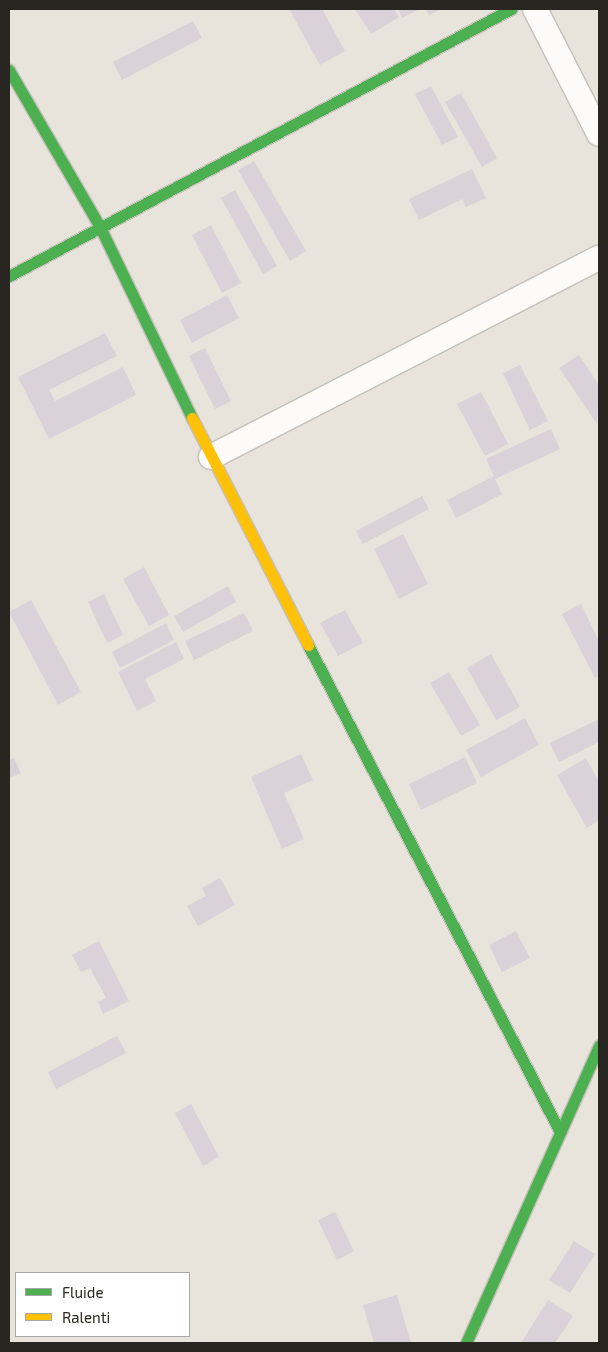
<!DOCTYPE html>
<html>
<head>
<meta charset="utf-8">
<style>
  body { margin:0 }
  #map { position:relative; width:608px; height:1352px; overflow:hidden; background:#e8e3db; font-family:"Exo 2",sans-serif }
  div>[style] { position:absolute }
  .building>* { inset:0; background:#dad2d8 }
  .roads { filter:drop-shadow(1px 0 #c4c0ba) drop-shadow(-1px 0 #c4c0ba) drop-shadow(0 1px #c4c0ba) drop-shadow(0 -1px #c4c0ba) }
  .street>* { height:24px; margin:-12px; padding:0 12px; transform-origin:12px; border-radius:12px; background:#fcfbfa }
  .fast>* { height:11px; margin:-5.5px; padding:0 5.5px; transform-origin:5.5px; border-radius:5.5px; background:#4caf50 }
  .slow>* { height:11px; margin:-5.5px; padding:0 5.5px; transform-origin:5.5px; border-radius:5.5px; background:#ffc107 }
  span { translate:-50% -50%; white-space:nowrap; text-align:center; line-height:1.15; -webkit-text-stroke:5px #fff; paint-order:stroke }
  .frame { position:absolute; inset:0; border:10px solid #292621; pointer-events:none }
  .legend { position:absolute; left:15px; top:1272px; width:175px; height:65px; box-sizing:border-box; background:#fff; border:1px solid #a9a8a6; margin:0; padding:6px 9px; list-style:none; font-size:15px; color:#292621 }
  .legend li { display:flex; align-items:center; gap:10px; height:25px }
  .legend b { width:25px; border:1px solid #a9a8a6 }
</style>
</head>
<body>
<div id="map">
  <div class="building">
    <i style="clip-path:polygon(289px 9px,322px 9px,345px 51px,320px 65px)"></i>
    <i style="clip-path:polygon(355px 9px,394px 9px,399px 17px,371px 34px)"></i>
    <i style="clip-path:polygon(398px 9px,420px 9px,402px 18px)"></i>
    <i style="clip-path:polygon(426px 9px,442px 9px,429px 15px)"></i>
    <i style="clip-path:polygon(193px 21px,202px 38px,122px 80px,113px 62px)"></i>
    <i style="clip-path:polygon(431px 86px,458px 137px,442px 145px,415px 94px)"></i>
    <i style="clip-path:polygon(461px 93px,497px 158px,482px 167px,445px 102px)"></i>
    <i style="clip-path:polygon(254px 161px,306px 251px,290px 261px,238px 170px)"></i>
    <i style="clip-path:polygon(472px 169px,486px 198px,466px 207px,462px 199px,419px 220px,409px 199px)"></i>
    <i style="clip-path:polygon(235px 190px,277px 266px,263px 274px,221px 198px)"></i>
    <i style="clip-path:polygon(211px 225px,241px 283px,222px 293px,192px 235px)"></i>
    <i style="clip-path:polygon(227px 295px,239px 318px,192px 343px,180px 320px)"></i>
    <i style="clip-path:polygon(105px 333px,117px 356px,49px 390px,55px 401px,123px 367px,136px 395px,49px 439px,18px 377px)"></i>
    <i style="clip-path:polygon(205px 348px,231px 401px,215px 409px,189px 356px)"></i>
    <i style="clip-path:polygon(579px 355px,599px 385px,597px 424px,559px 368px)"></i>
    <i style="clip-path:polygon(520px 365px,548px 421px,530px 430px,503px 373px)"></i>
    <i style="clip-path:polygon(481px 392px,508px 444px,485px 456px,457px 404px)"></i>
    <i style="clip-path:polygon(551px 429px,560px 449px,495px 479px,502px 494px,456px 518px,447px 500px,494px 476px,486px 459px)"></i>
    <i style="clip-path:polygon(422px 496px,429px 509px,363px 544px,356px 531px)"></i>
    <i style="clip-path:polygon(403px 534px,428px 584px,399px 599px,374px 549px)"></i>
    <i style="clip-path:polygon(144px 567px,169px 615px,149px 626px,123px 579px)"></i>
    <i style="clip-path:polygon(228px 586px,236px 602px,183px 632px,174px 616px)"></i>
    <i style="clip-path:polygon(104px 594px,123px 635px,107px 643px,88px 602px)"></i>
    <i style="clip-path:polygon(31px 600px,81px 692px,58px 705px,9px 612px)"></i>
    <i style="clip-path:polygon(581px 604px,599px 641px,599px 675px,595px 678px,562px 614px)"></i>
    <i style="clip-path:polygon(345px 610px,363px 643px,338px 656px,320px 623px)"></i>
    <i style="clip-path:polygon(244px 613px,253px 631px,194px 660px,185px 641px)"></i>
    <i style="clip-path:polygon(166px 623px,174px 640px,120px 668px,112px 652px)"></i>
    <i style="clip-path:polygon(176px 642px,184px 659px,145px 679px,156px 701px,137px 711px,118px 672px)"></i>
    <i style="clip-path:polygon(491px 654px,520px 707px,496px 720px,467px 668px)"></i>
    <i style="clip-path:polygon(449px 672px,480px 725px,461px 736px,430px 683px)"></i>
    <i style="clip-path:polygon(525px 718px,539px 745px,481px 777px,466px 750px)"></i>
    <i style="clip-path:polygon(599px 719px,599px 742px,559px 762px,550px 743px)"></i>
    <i style="clip-path:polygon(301px 754px,313px 780px,284px 793px,304px 839px,282px 849px,251px 777px)"></i>
    <i style="clip-path:polygon(465px 757px,477px 783px,421px 810px,409px 784px)"></i>
    <i style="clip-path:polygon(14px 758px,21px 773px,9px 778px,9px 760px)"></i>
    <i style="clip-path:polygon(586px 758px,599px 782px,599px 820px,587px 828px,557px 775px)"></i>
    <i style="clip-path:polygon(220px 878px,235px 905px,198px 926px,187px 906px,206px 896px,202px 888px)"></i>
    <i style="clip-path:polygon(516px 931px,530px 958px,502px 972px,489px 945px)"></i>
    <i style="clip-path:polygon(99px 941px,129px 1001px,103px 1014px,98px 1002px,106px 998px,90px 968px,81px 972px,72px 955px)"></i>
    <i style="clip-path:polygon(117px 1036px,126px 1053px,56px 1089px,48px 1072px)"></i>
    <i style="clip-path:polygon(191px 1104px,219px 1157px,203px 1166px,175px 1113px)"></i>
    <i style="clip-path:polygon(335px 1212px,354px 1251px,337px 1260px,318px 1220px)"></i>
    <i style="clip-path:polygon(574px 1241px,595px 1254px,570px 1293px,549px 1280px)"></i>
    <i style="clip-path:polygon(397px 1295px,411px 1343px,374px 1343px,363px 1305px)"></i>
    <i style="clip-path:polygon(548px 1300px,573px 1316px,555px 1343px,521px 1343px)"></i>
  </div>
  <div class="roads">
    <div class="street">
      <i style="left:535px;top:9px;width:140px;rotate:62.9deg"></i>
      <i style="left:211px;top:457px;width:436px;rotate:-27.2deg"></i>
    </div>
    <div class="fast">
      <i style="left:9px;top:70px;width:181px;rotate:59.9deg"></i>
      <i style="left:100px;top:227px;width:212px;rotate:64.3deg"></i>
      <i style="left:9px;top:276px;width:569px;rotate:-28.01deg"></i>
      <i style="left:308px;top:645px;width:548px;rotate:62.64deg"></i>
      <i style="left:466px;top:1343px;width:326px;rotate:-65.9deg"></i>
    </div>
    <div class="slow">
      <i style="left:192px;top:418px;width:255px;rotate:62.9deg"></i>
    </div>
  </div>
  <div class="frame"></div>
  <ul class="legend">
  <li><b style="height:6px;background:#4caf50"></b>Fluide</li>
  <li><b style="height:6px;background:#ffc107"></b>Ralenti</li>
  </ul>
</div>
</body>
</html>
